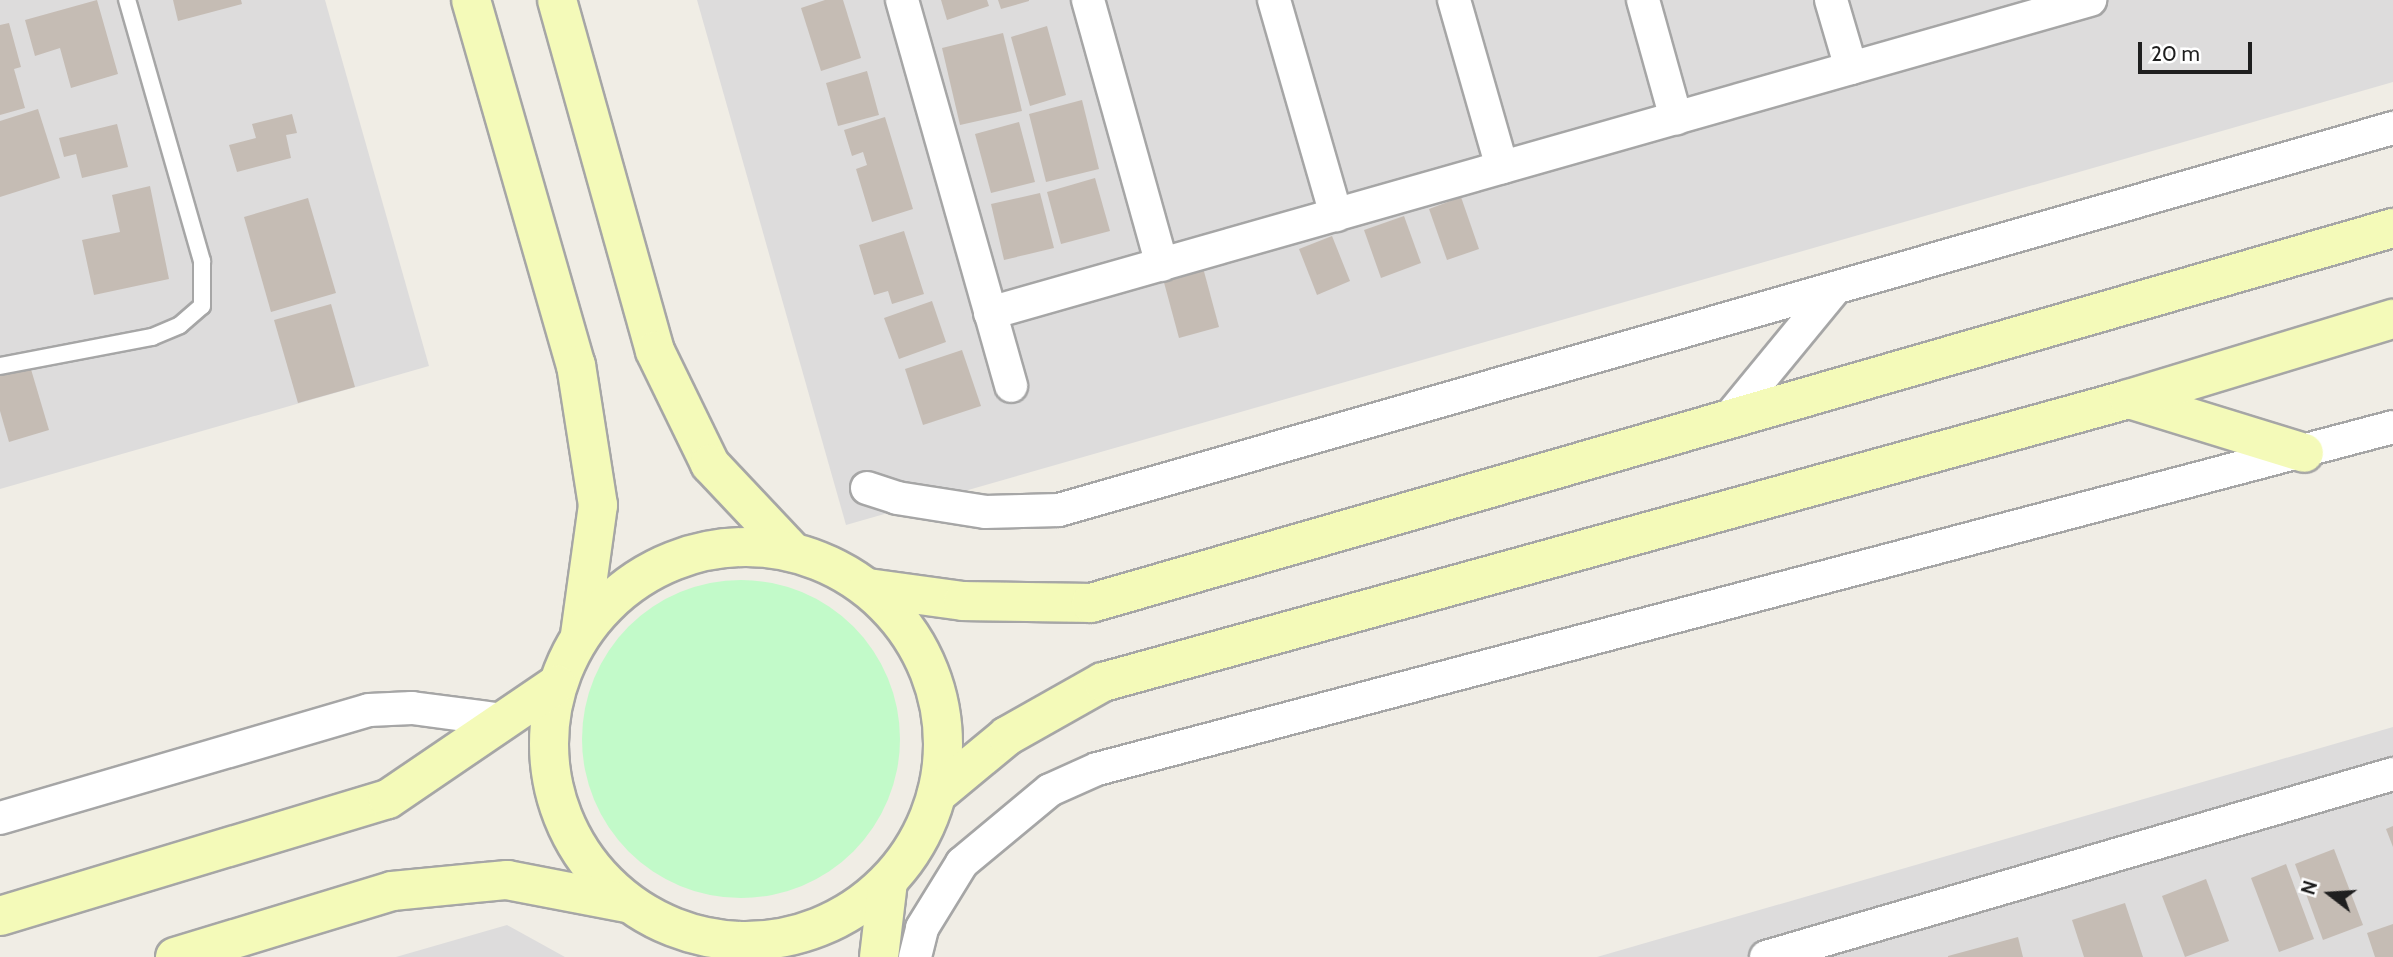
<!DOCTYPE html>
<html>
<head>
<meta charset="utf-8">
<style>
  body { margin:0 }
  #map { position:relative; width:2393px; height:957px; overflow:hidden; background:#f0ede5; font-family:Cabin,sans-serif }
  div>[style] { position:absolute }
  .residential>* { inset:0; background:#dddcdc }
  .park>* { inset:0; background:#c2fac9 }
  .round { border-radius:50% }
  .building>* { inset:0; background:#c5bcb4 }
  .roads { filter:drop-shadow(2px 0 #a6a6a6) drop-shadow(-2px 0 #a6a6a6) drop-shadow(0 2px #a6a6a6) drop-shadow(0 -2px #a6a6a6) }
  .lane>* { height:16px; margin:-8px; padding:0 8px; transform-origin:8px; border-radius:8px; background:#fff }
  .street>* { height:32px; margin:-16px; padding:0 16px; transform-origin:16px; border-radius:16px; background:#fff }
  .secondary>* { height:38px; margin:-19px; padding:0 19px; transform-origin:19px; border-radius:19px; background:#f4fab9 }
  .secondary>.ring { margin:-19px; padding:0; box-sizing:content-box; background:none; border:38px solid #f4fab9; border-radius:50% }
  span { translate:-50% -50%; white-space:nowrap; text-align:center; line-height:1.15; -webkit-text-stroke:5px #fff; paint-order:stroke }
  .north { position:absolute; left:2295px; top:859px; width:70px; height:70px; -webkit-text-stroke:5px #fff; paint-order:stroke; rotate:287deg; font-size:19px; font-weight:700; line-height:28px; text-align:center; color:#1f1f1f }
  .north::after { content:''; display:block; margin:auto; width:24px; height:32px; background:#1f1f1f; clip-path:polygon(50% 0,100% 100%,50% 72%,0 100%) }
  .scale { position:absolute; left:2138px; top:42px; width:114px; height:32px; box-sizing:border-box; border:4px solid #1f1f1f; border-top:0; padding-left:9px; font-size:21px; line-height:24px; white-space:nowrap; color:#1f1f1f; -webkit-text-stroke:5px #fff; paint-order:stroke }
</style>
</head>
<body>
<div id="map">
  <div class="residential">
    <i style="clip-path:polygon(0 0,325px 0,429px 366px,0 489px)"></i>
    <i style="clip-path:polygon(697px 0,2393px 0,2393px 82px,846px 525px)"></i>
    <i style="clip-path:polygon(2393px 727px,2393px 957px,1597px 957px)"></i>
    <i style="clip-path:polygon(507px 925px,565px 957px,396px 957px)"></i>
  </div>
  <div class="park">
    <i class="round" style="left:582px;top:580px;width:318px;height:318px"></i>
  </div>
  <div class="building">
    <i style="clip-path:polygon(97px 0,118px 74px,71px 88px,60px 48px,35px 56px,25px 20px)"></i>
    <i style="clip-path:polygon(173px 0,241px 0,242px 4px,178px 21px)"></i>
    <i style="clip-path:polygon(825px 0,843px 0,861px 58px,821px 71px,801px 8px)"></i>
    <i style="clip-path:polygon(941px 0,987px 0,989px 6px,947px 20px)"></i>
    <i style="clip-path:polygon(998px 0,1029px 0,1029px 1px,1001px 9px)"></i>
    <i style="clip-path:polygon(9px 23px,21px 67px,14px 69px,25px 108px,0 115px,0 25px)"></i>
    <i style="clip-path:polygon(1047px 26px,1066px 95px,1030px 106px,1011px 37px)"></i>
    <i style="clip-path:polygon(1003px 33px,1022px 111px,960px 125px,942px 48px)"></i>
    <i style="clip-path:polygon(867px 71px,879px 115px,838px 126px,826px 83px)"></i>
    <i style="clip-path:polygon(1082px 100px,1099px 169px,1046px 182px,1029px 114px)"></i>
    <i style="clip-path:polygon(38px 109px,60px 178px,0 197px,0 121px)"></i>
    <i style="clip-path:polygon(292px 114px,297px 133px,286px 135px,291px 158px,237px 172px,229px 145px,256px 138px,252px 124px)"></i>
    <i style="clip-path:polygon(885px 117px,913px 209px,872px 222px,856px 169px,867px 165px,863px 152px,852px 156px,844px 130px)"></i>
    <i style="clip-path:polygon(1019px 122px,1035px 182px,991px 193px,975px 134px)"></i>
    <i style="clip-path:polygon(117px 124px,128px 167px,82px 178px,76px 154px,64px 157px,59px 138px)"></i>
    <i style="clip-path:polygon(1095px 178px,1110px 231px,1061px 244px,1047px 192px)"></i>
    <i style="clip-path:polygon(150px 186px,169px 279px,94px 295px,82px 240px,120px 232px,112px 195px)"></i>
    <i style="clip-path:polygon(1040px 193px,1054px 248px,1004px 260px,991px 204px)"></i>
    <i style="clip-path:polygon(1461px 197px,1479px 249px,1447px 260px,1429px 209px)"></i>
    <i style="clip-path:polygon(308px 198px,336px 293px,271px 312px,244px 217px)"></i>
    <i style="clip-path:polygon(1404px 216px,1421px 263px,1381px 278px,1364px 230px)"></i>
    <i style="clip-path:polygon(904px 231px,924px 294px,892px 304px,888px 291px,874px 295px,859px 245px)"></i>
    <i style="clip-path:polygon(1332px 236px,1350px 281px,1317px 295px,1299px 249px)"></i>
    <i style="clip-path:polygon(1202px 264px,1219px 327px,1179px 338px,1162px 275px)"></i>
    <i style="clip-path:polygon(932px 301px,946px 342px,899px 359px,884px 318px)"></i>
    <i style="clip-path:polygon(331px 304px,355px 387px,298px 403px,274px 320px)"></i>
    <i style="clip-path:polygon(962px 350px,981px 406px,923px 425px,905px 369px)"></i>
    <i style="clip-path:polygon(30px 366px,49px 430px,9px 442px,0 411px,0 375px)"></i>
    <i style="clip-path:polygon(2393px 826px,2393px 847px,2386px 829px)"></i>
    <i style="clip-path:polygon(2334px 849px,2363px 925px,2323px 940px,2295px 864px)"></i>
    <i style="clip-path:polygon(2286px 864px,2314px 939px,2279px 952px,2251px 878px)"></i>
    <i style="clip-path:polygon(2206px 879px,2229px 941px,2185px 957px,2162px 896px)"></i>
    <i style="clip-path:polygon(2125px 903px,2143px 957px,2084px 957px,2072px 920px)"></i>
    <i style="clip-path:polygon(2393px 924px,2393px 957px,2375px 957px,2367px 933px)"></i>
    <i style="clip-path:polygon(2018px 937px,2023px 957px,1948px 957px,1948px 956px)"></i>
  </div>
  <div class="roads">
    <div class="lane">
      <i style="left:0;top:366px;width:155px;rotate:-10.8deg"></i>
      <i style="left:152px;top:337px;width:30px;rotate:-23deg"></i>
      <i style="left:180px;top:325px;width:29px;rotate:-41deg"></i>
      <i style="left:202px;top:306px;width:45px;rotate:-90deg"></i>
      <i style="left:202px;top:261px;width:272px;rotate:-106deg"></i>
    </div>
    <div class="street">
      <i style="left:902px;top:0;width:401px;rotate:74.2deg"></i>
      <i style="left:1088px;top:0;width:275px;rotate:74.4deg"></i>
      <i style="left:1274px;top:0;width:224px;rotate:73.9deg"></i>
      <i style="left:1454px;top:0;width:174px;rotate:74deg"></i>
      <i style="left:1643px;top:0;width:123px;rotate:74.4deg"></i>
      <i style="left:1831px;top:0;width:71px;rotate:73.6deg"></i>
      <i style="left:990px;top:313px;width:1144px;rotate:-15.88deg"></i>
      <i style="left:1727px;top:420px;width:167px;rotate:-50.6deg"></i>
      <i style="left:867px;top:488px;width:32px;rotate:18deg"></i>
      <i style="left:897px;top:498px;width:89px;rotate:9deg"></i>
      <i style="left:985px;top:512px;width:74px;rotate:-1.5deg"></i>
      <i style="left:1059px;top:510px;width:1388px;rotate:-15.98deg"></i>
      <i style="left:0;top:818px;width:384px;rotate:-16.3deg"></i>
      <i style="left:369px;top:710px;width:43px;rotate:-2.7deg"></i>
      <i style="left:412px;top:708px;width:92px;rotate:7.5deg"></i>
      <i style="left:915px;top:957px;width:30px;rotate:-76deg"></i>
      <i style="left:922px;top:928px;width:76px;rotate:-58.4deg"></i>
      <i style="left:962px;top:863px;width:114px;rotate:-39.7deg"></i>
      <i style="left:1050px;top:790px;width:51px;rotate:-24.1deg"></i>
      <i style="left:1097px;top:769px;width:1340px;rotate:-14.78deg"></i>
      <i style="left:1766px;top:957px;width:653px;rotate:-16.27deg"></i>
    </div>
    <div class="secondary">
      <i style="left:471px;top:0;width:380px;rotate:74deg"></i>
      <i style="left:576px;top:365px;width:142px;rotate:81.1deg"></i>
      <i style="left:598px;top:505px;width:130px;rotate:97.9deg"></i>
      <i style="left:557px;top:0;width:364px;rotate:74.4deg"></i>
      <i style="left:655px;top:351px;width:126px;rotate:64deg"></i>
      <i style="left:710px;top:464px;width:118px;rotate:46.7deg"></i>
      <i style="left:2129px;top:399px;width:183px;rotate:17.1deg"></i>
      <i class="ring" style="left:549px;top:547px;width:356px;height:356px"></i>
      <i style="left:868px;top:588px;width:96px;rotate:7.8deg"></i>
      <i style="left:963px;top:601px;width:128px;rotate:0.9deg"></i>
      <i style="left:1091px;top:603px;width:1355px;rotate:-16.07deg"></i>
      <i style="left:937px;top:794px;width:91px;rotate:-39.6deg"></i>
      <i style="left:1007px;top:736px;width:110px;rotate:-29.4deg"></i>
      <i style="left:1103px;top:682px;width:1064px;rotate:-15.42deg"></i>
      <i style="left:2129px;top:399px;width:276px;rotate:-16.9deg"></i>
      <i style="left:0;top:916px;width:405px;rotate:-16.8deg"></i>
      <i style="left:388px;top:799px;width:204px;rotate:-34.2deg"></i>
      <i style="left:175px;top:957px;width:227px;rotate:-16.9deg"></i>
      <i style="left:392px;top:891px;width:116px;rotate:-5.5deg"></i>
      <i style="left:507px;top:880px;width:121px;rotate:10.9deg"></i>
      <i style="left:879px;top:957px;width:76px;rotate:-83.2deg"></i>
    </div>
  </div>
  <div class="north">N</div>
  <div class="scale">20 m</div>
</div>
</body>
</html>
